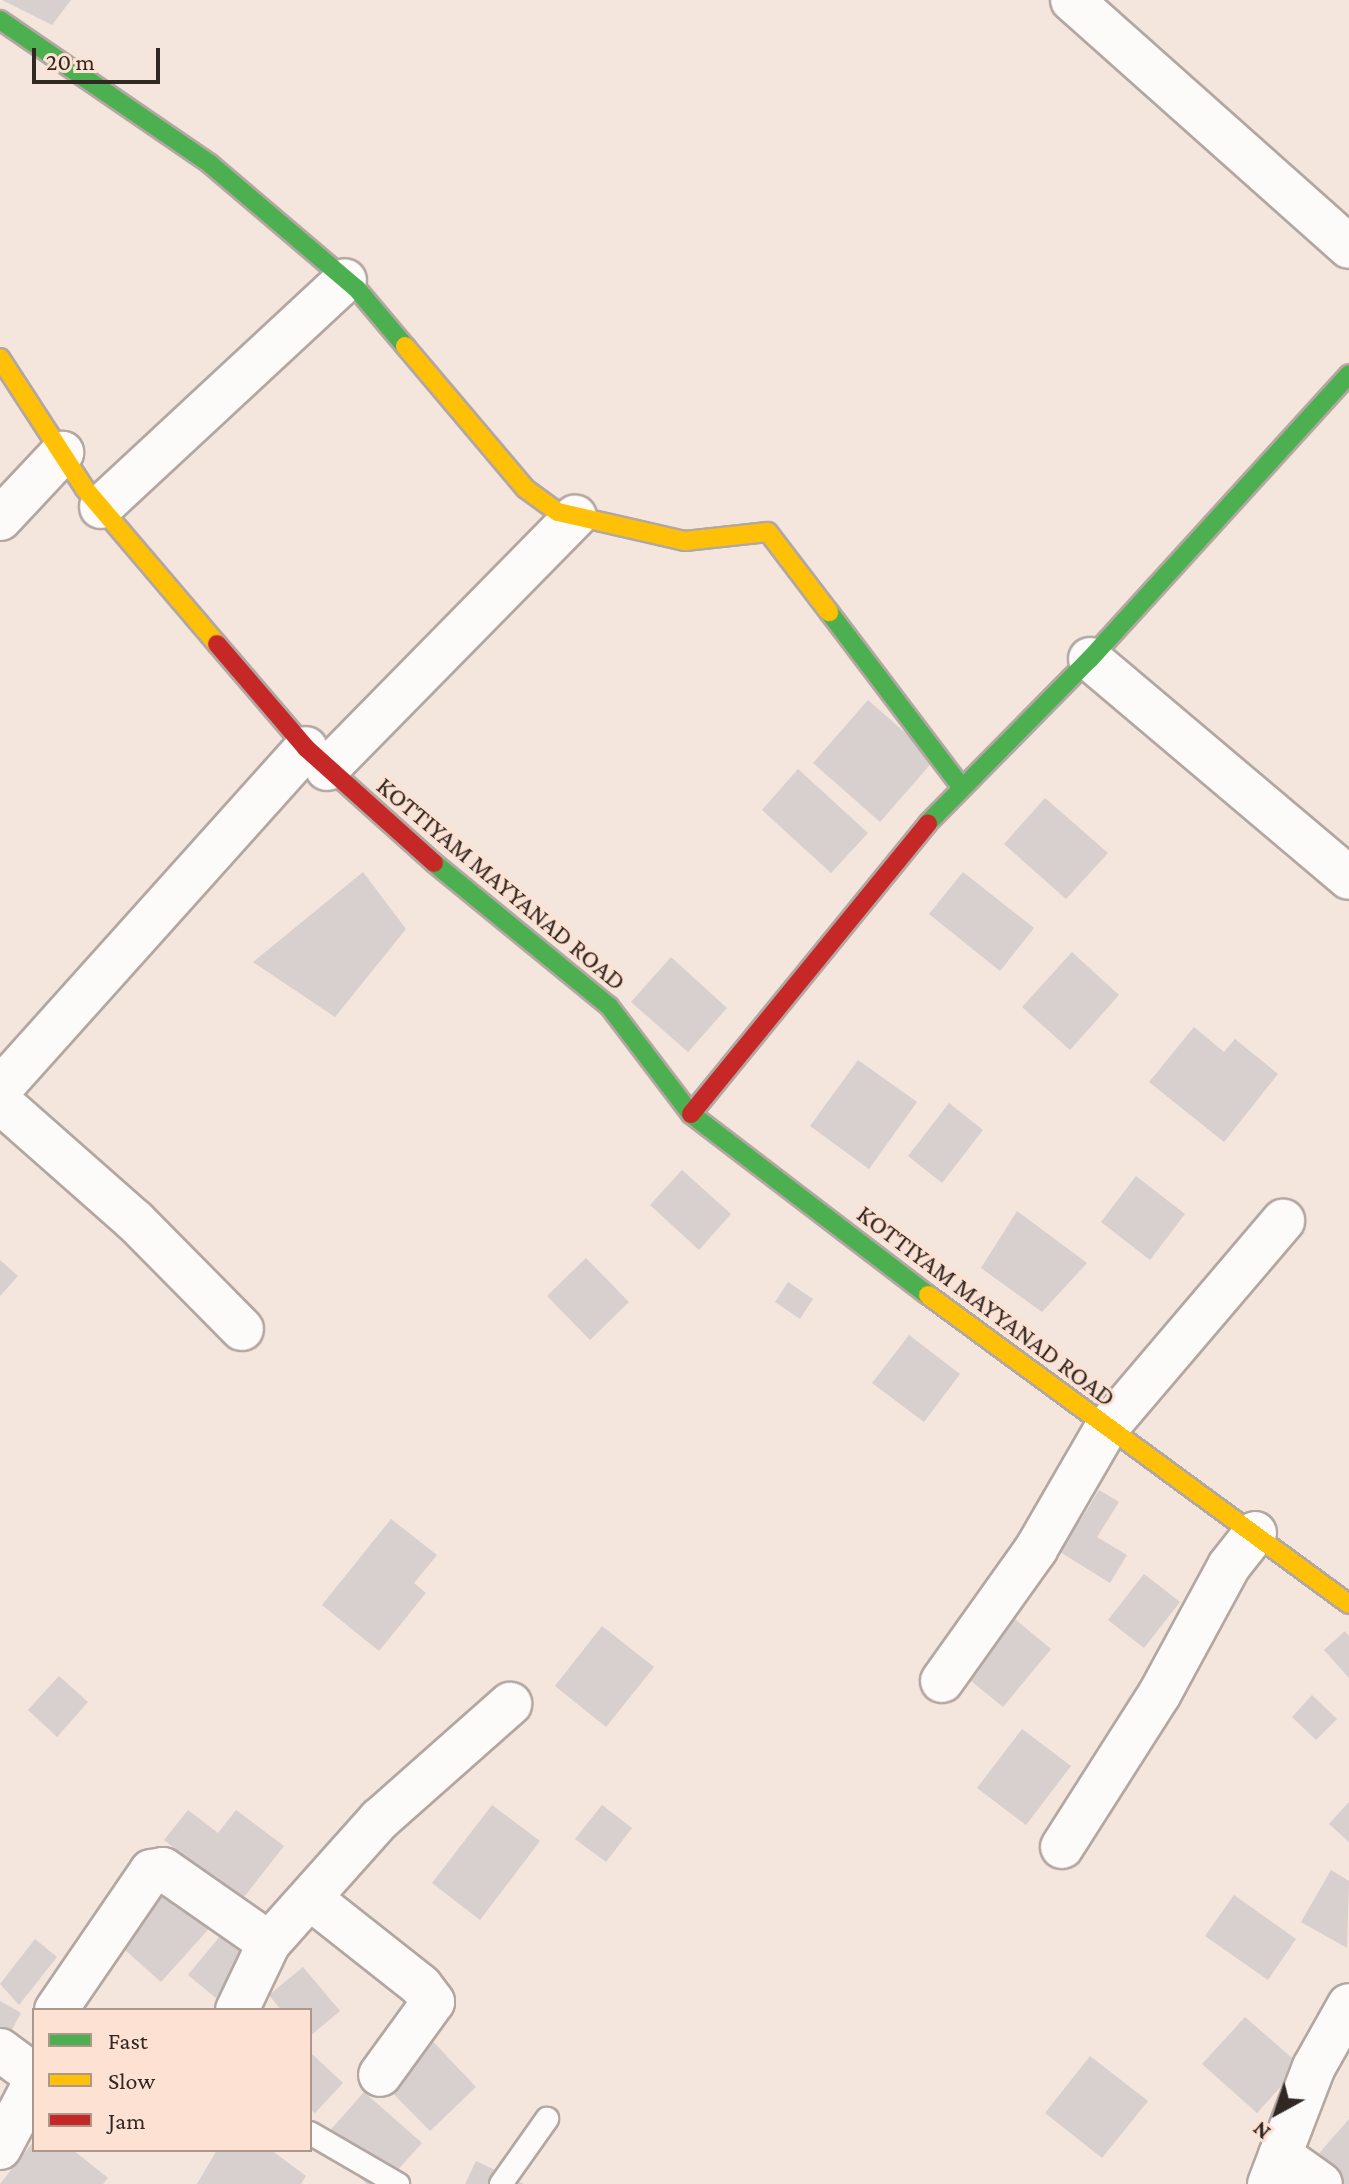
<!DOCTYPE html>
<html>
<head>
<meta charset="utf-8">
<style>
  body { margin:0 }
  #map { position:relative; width:1349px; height:2184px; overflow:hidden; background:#f4e5dd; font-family:"Crimson Pro",serif }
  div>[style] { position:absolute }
  .building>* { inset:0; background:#d8cfcf }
  .roads { filter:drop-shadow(2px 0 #b3a7a2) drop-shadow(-2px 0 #b3a7a2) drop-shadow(0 2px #b3a7a2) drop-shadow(0 -2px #b3a7a2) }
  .lane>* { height:22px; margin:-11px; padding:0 11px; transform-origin:11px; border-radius:11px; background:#fdfbfa }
  .street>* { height:42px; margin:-21px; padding:0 21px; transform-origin:21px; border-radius:21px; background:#fdfbfa }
  .fast>* { height:18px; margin:-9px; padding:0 9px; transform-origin:9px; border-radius:9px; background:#4caf50 }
  .slow>* { height:18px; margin:-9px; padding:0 9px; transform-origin:9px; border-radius:9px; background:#ffc107 }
  .jam>* { height:18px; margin:-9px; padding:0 9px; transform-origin:9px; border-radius:9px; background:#c62828 }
  span { translate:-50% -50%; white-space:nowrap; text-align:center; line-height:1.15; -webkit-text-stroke:6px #fde2d4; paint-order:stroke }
  .street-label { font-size:26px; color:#322823 }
  .legend { position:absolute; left:32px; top:2008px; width:280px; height:144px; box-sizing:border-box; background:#fde2d4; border:2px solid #ac988d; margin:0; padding:10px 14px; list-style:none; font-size:24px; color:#322823 }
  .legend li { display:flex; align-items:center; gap:16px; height:40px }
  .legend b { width:40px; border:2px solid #ac988d }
  .north { position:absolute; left:1237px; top:2072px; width:80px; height:80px; -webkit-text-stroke:6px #fde2d4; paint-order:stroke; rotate:220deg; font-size:22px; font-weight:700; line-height:32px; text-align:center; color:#322823 }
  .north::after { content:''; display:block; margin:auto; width:28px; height:36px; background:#322823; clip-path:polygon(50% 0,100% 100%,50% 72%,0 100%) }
  .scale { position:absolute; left:32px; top:48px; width:128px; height:36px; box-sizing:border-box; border:4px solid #322823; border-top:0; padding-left:10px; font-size:24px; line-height:28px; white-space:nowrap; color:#322823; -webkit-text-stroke:6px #fde2d4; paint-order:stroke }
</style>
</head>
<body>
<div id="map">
  <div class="building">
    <i style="clip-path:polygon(2px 0,71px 0,52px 25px)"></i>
    <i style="clip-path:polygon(868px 700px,935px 759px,880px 822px,813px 763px)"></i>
    <i style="clip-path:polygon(798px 769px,868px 833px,831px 873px,762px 810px)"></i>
    <i style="clip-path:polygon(1045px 798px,1108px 853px,1066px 899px,1004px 844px)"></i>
    <i style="clip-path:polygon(363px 872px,406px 929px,335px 1017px,253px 962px)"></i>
    <i style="clip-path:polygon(963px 872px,1034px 928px,1000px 971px,929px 914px)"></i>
    <i style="clip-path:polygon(1072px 952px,1119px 995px,1070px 1050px,1022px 1007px)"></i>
    <i style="clip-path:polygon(671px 957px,727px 1008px,688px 1052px,631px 1002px)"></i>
    <i style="clip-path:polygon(1194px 1027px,1224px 1052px,1235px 1039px,1278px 1074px,1224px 1142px,1149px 1082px)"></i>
    <i style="clip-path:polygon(858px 1060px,917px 1102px,869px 1169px,810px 1126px)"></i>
    <i style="clip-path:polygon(949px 1103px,983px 1130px,942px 1183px,908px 1156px)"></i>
    <i style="clip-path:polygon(682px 1170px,731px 1214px,699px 1250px,650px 1205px)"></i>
    <i style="clip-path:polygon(1136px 1176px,1185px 1214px,1150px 1260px,1101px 1222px)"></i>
    <i style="clip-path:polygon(1017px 1211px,1087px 1263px,1042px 1312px,981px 1268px)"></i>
    <i style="clip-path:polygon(586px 1258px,629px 1302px,590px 1340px,547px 1296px)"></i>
    <i style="clip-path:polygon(0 1260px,18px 1276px,0 1296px)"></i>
    <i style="clip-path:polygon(788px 1282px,813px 1299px,800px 1319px,775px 1302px)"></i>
    <i style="clip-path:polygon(909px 1335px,960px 1374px,924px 1422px,872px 1383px)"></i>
    <i style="clip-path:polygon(1099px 1490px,1119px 1502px,1097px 1537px,1127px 1555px,1110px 1583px,1052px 1547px,1071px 1516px,1080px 1521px)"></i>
    <i style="clip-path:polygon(391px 1519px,437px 1555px,414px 1583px,426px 1593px,379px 1651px,322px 1605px)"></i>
    <i style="clip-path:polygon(1144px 1574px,1180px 1602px,1144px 1648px,1108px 1620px)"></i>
    <i style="clip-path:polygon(986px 1595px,1051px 1649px,1003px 1707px,937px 1653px)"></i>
    <i style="clip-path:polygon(602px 1626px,654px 1667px,606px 1727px,555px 1686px)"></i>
    <i style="clip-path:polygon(1345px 1631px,1349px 1636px,1349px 1678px,1324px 1650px)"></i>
    <i style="clip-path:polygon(59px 1676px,88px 1702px,57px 1737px,28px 1710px)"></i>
    <i style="clip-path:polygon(1312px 1695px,1337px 1719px,1316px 1740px,1292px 1717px)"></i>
    <i style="clip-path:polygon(1022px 1729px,1071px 1766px,1026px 1825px,977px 1788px)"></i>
    <i style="clip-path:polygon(1349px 1802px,1349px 1842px,1329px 1824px)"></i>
    <i style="clip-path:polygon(492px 1805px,540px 1841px,480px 1920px,432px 1883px)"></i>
    <i style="clip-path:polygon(602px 1805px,632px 1828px,606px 1862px,575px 1839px)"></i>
    <i style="clip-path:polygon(188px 1810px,218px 1833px,236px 1810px,284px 1846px,241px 1901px,164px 1840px)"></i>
    <i style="clip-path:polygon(1331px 1870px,1349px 1881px,1347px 1948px,1301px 1922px)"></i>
    <i style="clip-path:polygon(170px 1881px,215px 1922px,161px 1982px,116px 1942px)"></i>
    <i style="clip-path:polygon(1234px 1895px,1296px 1939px,1268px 1980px,1205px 1936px)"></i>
    <i style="clip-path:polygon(226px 1929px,254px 1952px,216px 1998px,188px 1975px)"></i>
    <i style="clip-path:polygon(35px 1939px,57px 1957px,19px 2005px,0 1984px)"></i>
    <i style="clip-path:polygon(303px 1967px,340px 2011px,310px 2036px,310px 2010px,281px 2010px,269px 1995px)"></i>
    <i style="clip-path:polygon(0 2001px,21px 2013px,2px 2048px,0 2047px)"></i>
    <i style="clip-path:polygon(1245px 2017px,1300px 2065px,1257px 2113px,1202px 2064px)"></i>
    <i style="clip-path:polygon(423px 2031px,476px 2087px,430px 2131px,376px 2076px)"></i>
    <i style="clip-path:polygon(310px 2052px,343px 2083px,315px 2113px,310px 2109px)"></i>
    <i style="clip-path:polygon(1090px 2056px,1148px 2101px,1102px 2158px,1045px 2113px)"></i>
    <i style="clip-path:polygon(364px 2092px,422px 2143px,385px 2184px,367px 2184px,320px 2142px)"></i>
    <i style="clip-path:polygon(1349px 2119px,1349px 2184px,1344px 2184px,1314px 2159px)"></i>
    <i style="clip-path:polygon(34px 2141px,34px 2150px,73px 2150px,108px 2178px,103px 2184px,0 2184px)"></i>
    <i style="clip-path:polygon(217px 2150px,271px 2150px,306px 2176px,301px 2184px,197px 2184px)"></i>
    <i style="clip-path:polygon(476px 2161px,524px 2184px,465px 2184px)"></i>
  </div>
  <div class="roads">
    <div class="lane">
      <i style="left:310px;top:2133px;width:102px;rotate:30.1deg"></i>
      <i style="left:501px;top:2184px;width:80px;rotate:-54.7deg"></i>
    </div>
    <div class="street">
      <i style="left:1072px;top:0;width:371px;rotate:41.7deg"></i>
      <i style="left:101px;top:507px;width:333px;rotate:-42.9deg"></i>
      <i style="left:0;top:519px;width:91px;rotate:-46.8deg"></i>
      <i style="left:1090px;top:659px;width:339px;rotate:40.2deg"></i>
      <i style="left:327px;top:769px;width:354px;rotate:-45.5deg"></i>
      <i style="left:0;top:1089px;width:458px;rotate:-48.1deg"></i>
      <i style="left:0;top:1102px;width:180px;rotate:41.4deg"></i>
      <i style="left:135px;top:1221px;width:152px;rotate:45.3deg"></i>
      <i style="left:942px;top:1681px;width:162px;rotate:-54.5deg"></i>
      <i style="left:1036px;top:1549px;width:138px;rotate:-59.9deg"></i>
      <i style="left:1105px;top:1430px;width:275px;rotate:-49.6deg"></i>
      <i style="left:1062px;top:1847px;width:180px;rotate:-57.5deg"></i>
      <i style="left:1159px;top:1695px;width:147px;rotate:-61.5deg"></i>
      <i style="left:1229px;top:1566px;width:42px;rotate:-51.8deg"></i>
      <i style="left:311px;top:1899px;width:140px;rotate:38.3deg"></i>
      <i style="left:421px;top:1986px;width:20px;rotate:53deg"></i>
      <i style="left:433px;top:2002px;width:90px;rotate:126deg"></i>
      <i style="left:56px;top:2010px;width:168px;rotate:-55.6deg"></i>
      <i style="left:151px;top:1871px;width:12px;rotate:-9deg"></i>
      <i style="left:163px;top:1869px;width:129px;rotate:34.9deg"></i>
      <i style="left:237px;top:2010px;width:74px;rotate:-64.5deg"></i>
      <i style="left:269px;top:1943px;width:166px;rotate:-48.2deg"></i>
      <i style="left:380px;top:1819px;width:174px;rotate:-41.5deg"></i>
      <i style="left:0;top:2050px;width:42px;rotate:36.3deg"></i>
      <i style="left:0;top:2148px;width:72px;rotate:-62deg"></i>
      <i style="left:1280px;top:2155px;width:50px;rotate:35.3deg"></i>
      <i style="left:1269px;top:2184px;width:125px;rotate:-69deg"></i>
      <i style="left:1314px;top:2067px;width:71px;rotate:-60.6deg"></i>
    </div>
    <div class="fast">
      <i style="left:0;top:20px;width:255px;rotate:34.4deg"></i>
      <i style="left:210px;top:164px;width:193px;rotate:40.4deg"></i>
      <i style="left:357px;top:289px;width:75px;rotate:49.9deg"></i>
      <i style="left:829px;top:612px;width:217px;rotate:52.9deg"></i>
      <i style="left:928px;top:823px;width:231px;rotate:-45.4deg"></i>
      <i style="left:1090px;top:659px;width:385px;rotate:-47.7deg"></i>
      <i style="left:434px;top:863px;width:226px;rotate:39.3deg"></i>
      <i style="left:609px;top:1006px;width:136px;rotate:52.8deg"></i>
      <i style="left:691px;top:1114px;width:298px;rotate:37.4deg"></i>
    </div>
    <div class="slow">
      <i style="left:405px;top:346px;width:187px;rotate:49.8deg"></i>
      <i style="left:526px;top:489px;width:39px;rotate:36deg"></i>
      <i style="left:558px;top:512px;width:130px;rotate:12.9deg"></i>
      <i style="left:685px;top:541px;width:83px;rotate:-6.2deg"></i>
      <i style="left:768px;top:532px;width:101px;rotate:52.7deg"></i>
      <i style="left:0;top:358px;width:156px;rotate:57deg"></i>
      <i style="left:85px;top:489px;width:204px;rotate:49.6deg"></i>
      <i style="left:928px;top:1295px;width:522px;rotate:36.28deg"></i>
    </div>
    <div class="jam">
      <i style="left:217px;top:644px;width:137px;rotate:49.4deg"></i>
      <i style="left:306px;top:748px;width:172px;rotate:41.9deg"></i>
      <i style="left:691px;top:1114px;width:375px;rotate:-50.8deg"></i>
    </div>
  </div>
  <div class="street-label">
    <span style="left:501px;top:884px;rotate:40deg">KOTTIYAM MAYYANAD ROAD</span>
    <span style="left:986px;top:1306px;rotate:37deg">KOTTIYAM MAYYANAD ROAD</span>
  </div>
  <ul class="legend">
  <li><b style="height:10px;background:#4caf50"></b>Fast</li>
  <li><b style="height:10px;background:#ffc107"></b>Slow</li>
  <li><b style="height:10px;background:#c62828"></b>Jam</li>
  </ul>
  <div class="north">N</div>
  <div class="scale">20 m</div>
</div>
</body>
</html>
